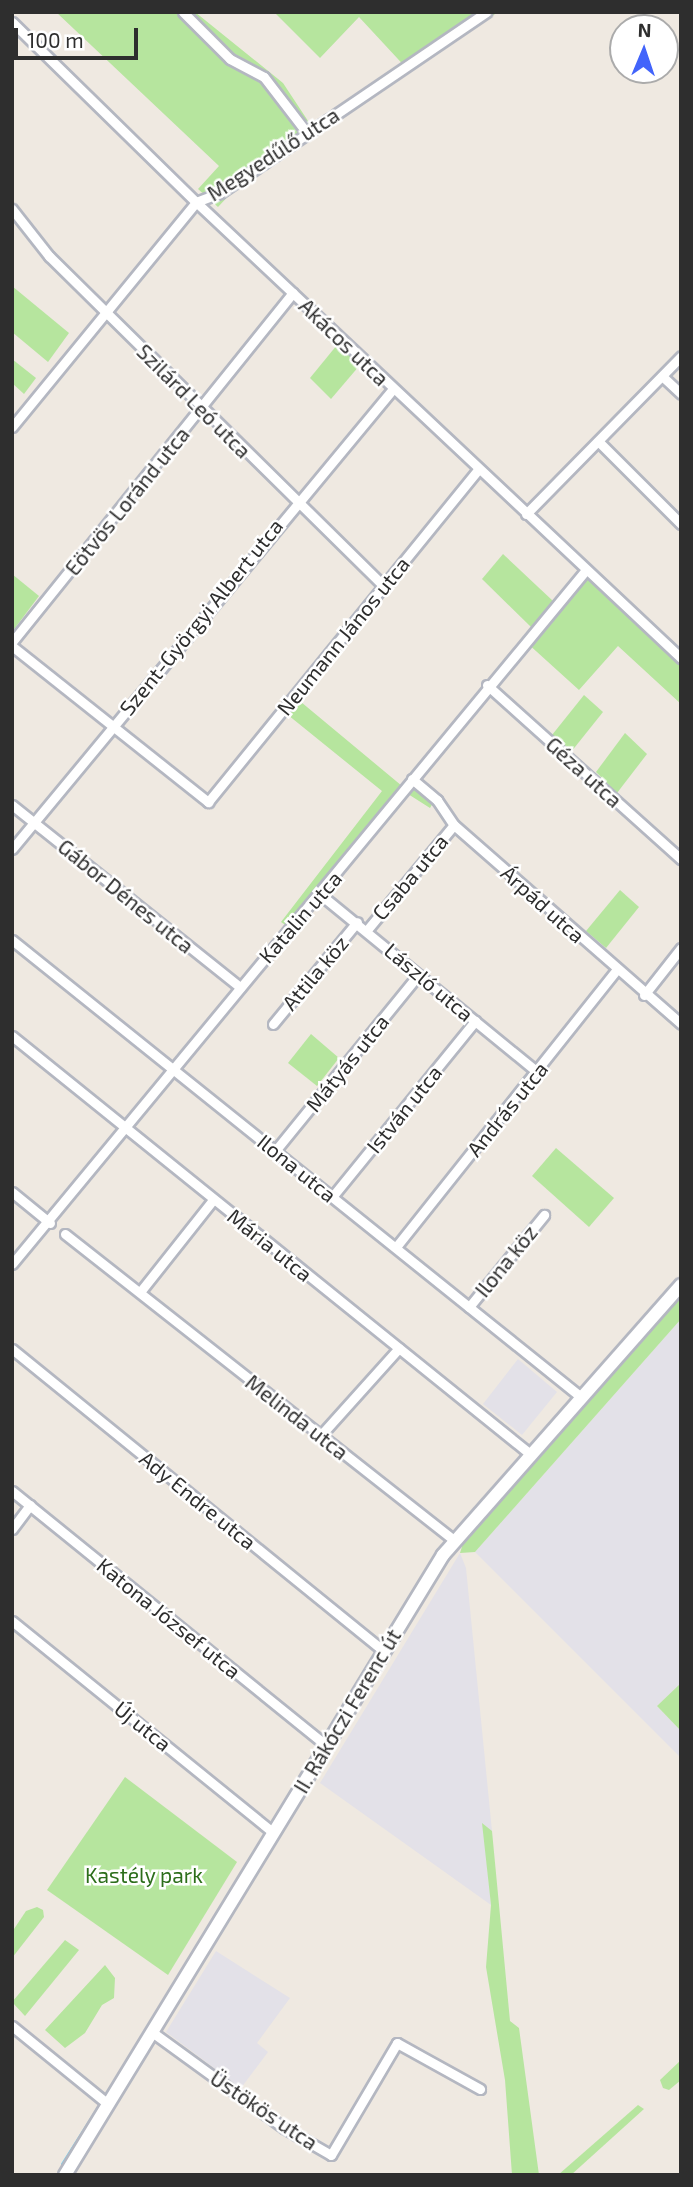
<!DOCTYPE html>
<html>
<head>
<meta charset="utf-8">
<style>
  body { margin:0 }
  #map { position:relative; width:693px; height:2187px; overflow:hidden; background:#efe9e1; font-family:"Exo 2",sans-serif }
  div>[style] { position:absolute }
  .industrial>* { inset:0; background:#e3e1e8 }
  .green>* { inset:0; background:#b6e59e }
  .stream>* { height:2.5px; margin:-1.25px; padding:0 1.25px; transform-origin:1.25px; border-radius:1.25px; background:#75cff0 }
  .roads { filter:drop-shadow(2px 0 #b4b7c1) drop-shadow(-2px 0 #b4b7c1) drop-shadow(0 2px #b4b7c1) drop-shadow(0 -2px #b4b7c1) }
  .street>* { height:9px; margin:-4.5px; padding:0 4.5px; transform-origin:4.5px; border-radius:4.5px; background:#fff }
  .secondary>* { height:12px; margin:-6px; padding:0 6px; transform-origin:6px; border-radius:6px; background:#fff }
  span { translate:-50% -50%; white-space:nowrap; text-align:center; line-height:1.15; -webkit-text-stroke:5px #fff; paint-order:stroke }
  .street-label { font-size:21px; color:#2e2e2e }
  .park-label { font-size:21px; color:#2c6e1b }
  .frame { position:absolute; inset:0; border:14px solid #2e2e2e; pointer-events:none }
  .north { position:absolute; left:609px; top:14px; width:70px; height:70px; box-sizing:border-box; background:#fff; border:2px solid #ababab; border-radius:50%; rotate:2deg; font-size:19px; font-weight:700; line-height:28px; text-align:center; color:#2e2e2e }
  .north::after { content:''; display:block; margin:auto; width:24px; height:32px; background:#4264fb; clip-path:polygon(50% 0,100% 100%,50% 72%,0 100%) }
  .scale { position:absolute; left:14px; top:28px; width:124px; height:32px; box-sizing:border-box; border:4px solid #2e2e2e; border-top:0; padding-left:9px; font-size:21px; line-height:24px; white-space:nowrap; color:#2e2e2e; -webkit-text-stroke:5px #fff; paint-order:stroke }
</style>
</head>
<body>
<div id="map">
  <div class="industrial">
    <i style="clip-path:polygon(681px 1319px,681px 1683px,657px 1706px,681px 1731px,681px 1758px,475px 1552px)"></i>
    <i style="clip-path:polygon(518px 1359px,557px 1392px,522px 1435px,483px 1404px)"></i>
    <i style="clip-path:polygon(460px 1553px,466px 1568px,492px 1831px,483px 1824px,491px 1905px,320px 1783px)"></i>
    <i style="clip-path:polygon(216px 1951px,290px 1998px,257px 2043px,268px 2052px,241px 2088px,166px 2032px)"></i>
  </div>
  <div class="green">
    <i style="clip-path:polygon(56px 12px,195px 12px,283px 83px,316px 133px,233px 191px,218px 207px,198px 189px,219px 166px)"></i>
    <i style="clip-path:polygon(274px 12px,498px 12px,410px 72px,359px 17px,320px 58px)"></i>
    <i style="clip-path:polygon(12px 286px,69px 333px,48px 362px,12px 332px)"></i>
    <i style="clip-path:polygon(337px 345px,360px 365px,331px 399px,310px 378px)"></i>
    <i style="clip-path:polygon(12px 359px,36px 378px,24px 394px,12px 383px)"></i>
    <i style="clip-path:polygon(503px 554px,553px 601px,531px 627px,482px 579px)"></i>
    <i style="clip-path:polygon(12px 574px,39px 596px,12px 632px)"></i>
    <i style="clip-path:polygon(588px 576px,681px 666px,681px 704px,618px 646px,579px 690px,526px 642px)"></i>
    <i style="clip-path:polygon(584px 695px,603px 712px,571px 752px,552px 735px)"></i>
    <i style="clip-path:polygon(301px 702px,402px 786px,415px 785px,433px 803px,430px 808px,408px 794px,327px 892px,287px 926px,281px 922px,382px 791px,288px 715px)"></i>
    <i style="clip-path:polygon(625px 733px,647px 754px,617px 793px,596px 772px)"></i>
    <i style="clip-path:polygon(620px 890px,639px 907px,606px 948px,586px 931px)"></i>
    <i style="clip-path:polygon(311px 1034px,339px 1058px,317px 1086px,288px 1063px)"></i>
    <i style="clip-path:polygon(556px 1148px,614px 1198px,589px 1227px,532px 1176px)"></i>
    <i style="clip-path:polygon(681px 1296px,681px 1319px,475px 1552px,460px 1553px,464px 1540px)"></i>
    <i style="clip-path:polygon(681px 1683px,681px 1731px,657px 1706px)"></i>
    <i style="clip-path:polygon(125px 1777px,237px 1862px,168px 1975px,47px 1890px)"></i>
    <i style="clip-path:polygon(482px 1823px,492px 1831px,510px 2021px,519px 2028px,539px 2175px,512px 2175px,505px 2080px,486px 1967px,491px 1905px)"></i>
    <i style="clip-path:polygon(37px 1907px,43px 1910px,44px 1917px,12px 1958px,12px 1932px,26px 1911px)"></i>
    <i style="clip-path:polygon(65px 1940px,79px 1950px,25px 2016px,12px 2002px)"></i>
    <i style="clip-path:polygon(105px 1965px,115px 1978px,114px 1998px,102px 2005px,85px 2033px,65px 2048px,45px 2030px)"></i>
    <i style="clip-path:polygon(681px 2060px,681px 2080px,669px 2090px,663px 2088px,660px 2080px)"></i>
    <i style="clip-path:polygon(638px 2105px,644px 2109px,571px 2175px,558px 2175px)"></i>
  </div>
  <div class="stream">
    <i style="left:62px;top:2164px;width:67px;rotate:-57.7deg"></i>
  </div>
  <div class="roads">
    <div class="street">
      <i style="left:183px;top:12px;width:66px;rotate:45deg"></i>
      <i style="left:230px;top:59px;width:38px;rotate:28deg"></i>
      <i style="left:264px;top:77px;width:71px;rotate:52.5deg"></i>
      <i style="left:12px;top:22px;width:257px;rotate:44.4deg"></i>
      <i style="left:196px;top:202px;width:666px;rotate:43.23deg"></i>
      <i style="left:12px;top:209px;width:60px;rotate:51.8deg"></i>
      <i style="left:49px;top:256px;width:470px;rotate:44.6deg"></i>
      <i style="left:662px;top:376px;width:26px;rotate:43deg"></i>
      <i style="left:12px;top:427px;width:291px;rotate:-50.7deg"></i>
      <i style="left:196px;top:202px;width:26px;rotate:-21deg"></i>
      <i style="left:220px;top:193px;width:322px;rotate:-34.2deg"></i>
      <i style="left:599px;top:442px;width:116px;rotate:45deg"></i>
      <i style="left:526px;top:514px;width:221px;rotate:-45.5deg"></i>
      <i style="left:12px;top:642px;width:448px;rotate:-51.2deg"></i>
      <i style="left:12px;top:646px;width:251px;rotate:38.5deg"></i>
      <i style="left:208px;top:802px;width:428px;rotate:-50.9deg"></i>
      <i style="left:487px;top:685px;width:261px;rotate:41.9deg"></i>
      <i style="left:412px;top:779px;width:33px;rotate:40deg"></i>
      <i style="left:437px;top:800px;width:30px;rotate:56deg"></i>
      <i style="left:454px;top:825px;width:302px;rotate:41.2deg"></i>
      <i style="left:12px;top:805px;width:292px;rotate:38.6deg"></i>
      <i style="left:12px;top:849px;width:597px;rotate:-50.37deg"></i>
      <i style="left:321px;top:895px;width:278px;rotate:39.3deg"></i>
      <i style="left:367px;top:930px;width:136px;rotate:-50.4deg"></i>
      <i style="left:12px;top:940px;width:730px;rotate:38.77deg"></i>
      <i style="left:644px;top:995px;width:60px;rotate:-51.8deg"></i>
      <i style="left:273px;top:1024px;width:132px;rotate:-50.5deg"></i>
      <i style="left:12px;top:1036px;width:664px;rotate:38.89deg"></i>
      <i style="left:275px;top:1151px;width:227px;rotate:-50.9deg"></i>
      <i style="left:12px;top:1192px;width:49px;rotate:39.2deg"></i>
      <i style="left:332px;top:1197px;width:227px;rotate:-50.9deg"></i>
      <i style="left:65px;top:1234px;width:496px;rotate:38.2deg"></i>
      <i style="left:396px;top:1247px;width:354px;rotate:-51.5deg"></i>
      <i style="left:12px;top:1264px;width:901px;rotate:-50.41deg"></i>
      <i style="left:140px;top:1292px;width:117px;rotate:-51.6deg"></i>
      <i style="left:469px;top:1307px;width:119px;rotate:-50.8deg"></i>
      <i style="left:12px;top:1349px;width:479px;rotate:39.1deg"></i>
      <i style="left:320px;top:1436px;width:118px;rotate:-48.1deg"></i>
      <i style="left:12px;top:1491px;width:404px;rotate:39deg"></i>
      <i style="left:12px;top:1529px;width:30px;rotate:-53deg"></i>
      <i style="left:12px;top:1621px;width:336px;rotate:39deg"></i>
      <i style="left:12px;top:2026px;width:124px;rotate:39.1deg"></i>
      <i style="left:152px;top:2032px;width:163px;rotate:36deg"></i>
      <i style="left:284px;top:2128px;width:54px;rotate:29.9deg"></i>
      <i style="left:331px;top:2155px;width:130px;rotate:-59.5deg"></i>
      <i style="left:397px;top:2043px;width:95px;rotate:29deg"></i>
    </div>
    <div class="secondary">
      <i style="left:65px;top:2175px;width:726px;rotate:-58.63deg"></i>
      <i style="left:443px;top:1555px;width:360px;rotate:-48.6deg"></i>
    </div>
  </div>
  <div class="street-label">
    <span style="left:273px;top:154px;rotate:-33deg">Megyedűlő utca</span>
    <span style="left:344px;top:342px;rotate:44deg">Akácos utca</span>
    <span style="left:194px;top:401px;rotate:45deg">Szilárd Leó utca</span>
    <span style="left:127px;top:501px;rotate:-51deg">Eötvös Loránd utca</span>
    <span style="left:201px;top:617px;rotate:-51deg">Szent-Györgyi Albert utca</span>
    <span style="left:343px;top:636px;rotate:-51deg">Neumann János utca</span>
    <span style="left:584px;top:772px;rotate:42deg">Géza utca</span>
    <span style="left:410px;top:877px;rotate:-50deg">Csaba utca</span>
    <span style="left:126px;top:896px;rotate:39deg">Gábor Dénes utca</span>
    <span style="left:543px;top:904px;rotate:42deg">Árpád utca</span>
    <span style="left:300px;top:917px;rotate:-49deg">Katalin utca</span>
    <span style="left:315px;top:973px;rotate:-50deg">Attila köz</span>
    <span style="left:429px;top:982px;rotate:40deg">László utca</span>
    <span style="left:347px;top:1063px;rotate:-51deg">Mátyás utca</span>
    <span style="left:404px;top:1109px;rotate:-51deg">István utca</span>
    <span style="left:507px;top:1109px;rotate:-51deg">András utca</span>
    <span style="left:297px;top:1168px;rotate:39deg">Ilona utca</span>
    <span style="left:270px;top:1245px;rotate:39deg">Mária utca</span>
    <span style="left:506px;top:1261px;rotate:-51deg">Ilona köz</span>
    <span style="left:297px;top:1417px;rotate:38deg">Melinda utca</span>
    <span style="left:198px;top:1500px;rotate:39deg">Ady Endre utca</span>
    <span style="left:169px;top:1618px;rotate:39deg">Katona József utca</span>
    <span style="left:347px;top:1711px;rotate:-59deg">II. Rákóczi Ferenc út</span>
    <span style="left:143px;top:1726px;rotate:39deg">Új utca</span>
    <span style="left:264px;top:2110px;rotate:34deg">Üstökös utca</span>
  </div>
  <div class="park-label">
    <span style="left:144px;top:1875px">Kastély park</span>
  </div>
  <div class="frame"></div>
  <div class="north">N</div>
  <div class="scale">100 m</div>
</div>
</body>
</html>
